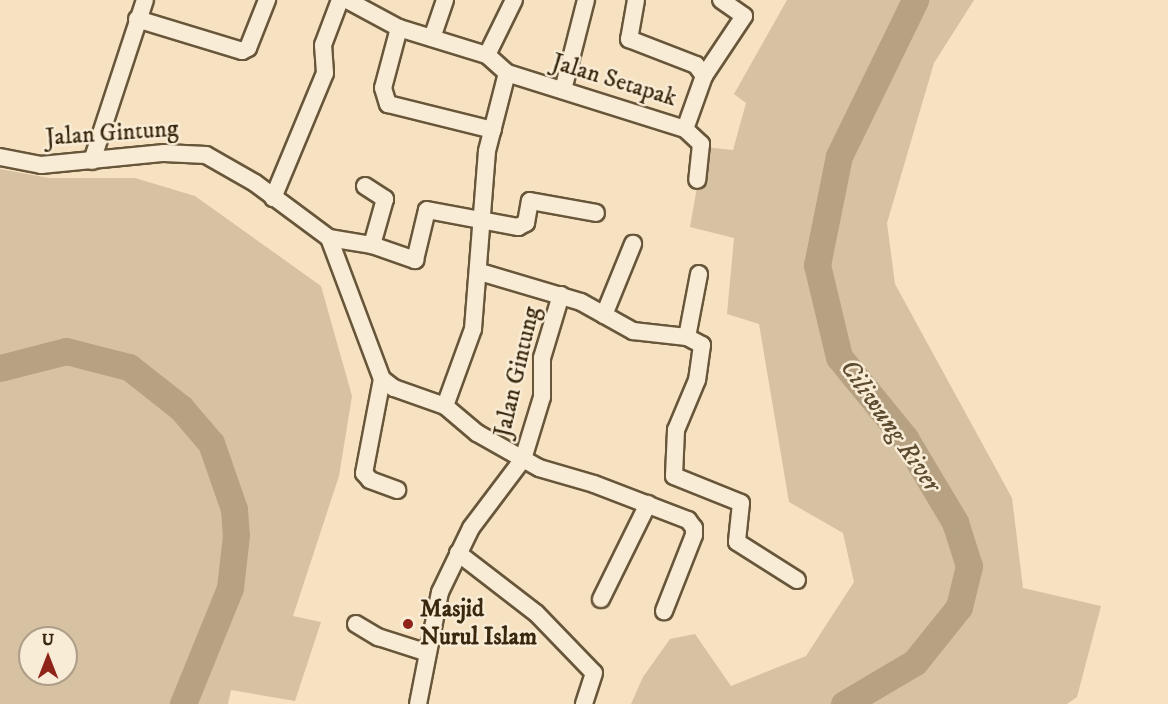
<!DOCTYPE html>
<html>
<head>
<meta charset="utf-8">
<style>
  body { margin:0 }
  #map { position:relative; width:1168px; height:704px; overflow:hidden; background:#f6e1c0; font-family:"IM FELL DW Pica",serif }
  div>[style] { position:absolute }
  .green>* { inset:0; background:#d6c1a2 }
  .river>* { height:27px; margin:-13.5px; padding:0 13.5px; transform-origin:13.5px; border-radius:13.5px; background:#b6a283 }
  .roads { filter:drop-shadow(2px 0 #68563a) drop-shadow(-2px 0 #68563a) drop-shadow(0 2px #68563a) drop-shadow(0 -2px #68563a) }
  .minor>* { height:16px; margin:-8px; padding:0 8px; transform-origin:8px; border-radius:8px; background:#f9ecd6 }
  .dots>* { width:16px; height:16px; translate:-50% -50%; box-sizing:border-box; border:3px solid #f9ecd6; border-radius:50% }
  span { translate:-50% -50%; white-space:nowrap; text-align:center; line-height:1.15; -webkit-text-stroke:5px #f9ecd6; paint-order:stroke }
  .street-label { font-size:24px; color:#39270e }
  .poi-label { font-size:24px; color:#39270e; font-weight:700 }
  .left { translate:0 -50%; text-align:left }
  .water-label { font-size:26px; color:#5e4c31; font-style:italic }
  .north { position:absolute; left:18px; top:626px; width:60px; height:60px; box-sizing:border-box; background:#f9ecd6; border:2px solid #ac9d86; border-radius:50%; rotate:0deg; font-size:16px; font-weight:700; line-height:24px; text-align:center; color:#39270e }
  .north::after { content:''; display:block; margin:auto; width:21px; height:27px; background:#8f2418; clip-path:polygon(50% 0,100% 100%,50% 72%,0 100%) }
</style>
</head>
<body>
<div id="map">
  <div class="green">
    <i style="clip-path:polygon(787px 0,974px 0,934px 63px,887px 223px,895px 284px,1012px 498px,1023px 588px,1101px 606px,1077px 697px,1067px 704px,631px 704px,643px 677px,670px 639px,695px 634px,731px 686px,806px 656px,854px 582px,843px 533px,789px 502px,759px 324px,727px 314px,734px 238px,690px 227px,704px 147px,733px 150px,746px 103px,734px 94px)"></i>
    <i style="clip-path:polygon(evenodd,0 169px,49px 178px,135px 178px,195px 196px,321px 286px,352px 396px,339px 476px,293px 616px,321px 622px,295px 701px,231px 690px,228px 704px,0 704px,0 169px,30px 638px,66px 638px,66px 674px,30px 674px,30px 638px)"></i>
  </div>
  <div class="river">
    <i style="left:0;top:368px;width:68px;rotate:-14.4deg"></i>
    <i style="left:66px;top:351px;width:65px;rotate:14.3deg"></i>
    <i style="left:129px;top:367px;width:66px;rotate:38.3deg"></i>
    <i style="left:181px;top:408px;width:46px;rotate:49.4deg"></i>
    <i style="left:211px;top:443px;width:70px;rotate:70.8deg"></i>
    <i style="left:234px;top:509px;width:26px;rotate:86deg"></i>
    <i style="left:236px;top:535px;width:53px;rotate:96.5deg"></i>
    <i style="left:230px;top:588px;width:125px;rotate:112.1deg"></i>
    <i style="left:844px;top:704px;width:82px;rotate:-30.6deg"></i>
    <i style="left:915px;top:662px;width:70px;rotate:-51.3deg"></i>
    <i style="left:959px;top:607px;width:42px;rotate:-76.3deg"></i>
    <i style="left:969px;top:566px;width:46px;rotate:-107.7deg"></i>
    <i style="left:955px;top:522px;width:98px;rotate:-120.8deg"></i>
    <i style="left:905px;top:438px;width:104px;rotate:-129.2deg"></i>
    <i style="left:839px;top:357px;width:95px;rotate:-103.4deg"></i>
    <i style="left:817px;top:265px;width:111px;rotate:-78.6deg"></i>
    <i style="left:839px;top:156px;width:174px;rotate:-64deg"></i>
  </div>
  <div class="roads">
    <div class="minor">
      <i style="left:347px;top:0;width:59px;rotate:28.3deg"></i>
      <i style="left:399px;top:28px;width:92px;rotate:17.1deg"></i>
      <i style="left:487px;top:55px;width:27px;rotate:42deg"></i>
      <i style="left:507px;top:73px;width:81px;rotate:104.4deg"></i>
      <i style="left:487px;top:151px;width:179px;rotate:94.5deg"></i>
      <i style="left:473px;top:329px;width:82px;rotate:110deg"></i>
      <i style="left:636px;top:0;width:40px;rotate:100deg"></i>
      <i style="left:629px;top:39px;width:72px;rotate:21.2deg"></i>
      <i style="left:696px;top:65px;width:14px;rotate:54deg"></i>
      <i style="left:704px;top:76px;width:56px;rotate:109.7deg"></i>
      <i style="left:137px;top:19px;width:110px;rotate:16.9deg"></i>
      <i style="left:242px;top:51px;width:7px;rotate:-27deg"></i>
      <i style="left:248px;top:48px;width:52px;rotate:-68.4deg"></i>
      <i style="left:399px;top:28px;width:62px;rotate:104.9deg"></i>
      <i style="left:383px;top:88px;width:17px;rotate:73deg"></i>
      <i style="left:388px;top:104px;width:108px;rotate:13.9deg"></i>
      <i style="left:432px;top:38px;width:40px;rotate:-71.1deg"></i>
      <i style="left:487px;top:55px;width:61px;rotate:-63.9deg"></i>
      <i style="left:507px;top:73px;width:187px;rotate:17.5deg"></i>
      <i style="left:685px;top:129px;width:22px;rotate:43deg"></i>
      <i style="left:701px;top:144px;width:36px;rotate:96deg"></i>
      <i style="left:704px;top:76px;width:72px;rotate:-56.3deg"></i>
      <i style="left:744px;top:16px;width:28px;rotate:-145deg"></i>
      <i style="left:563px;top:90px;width:93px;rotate:-75.7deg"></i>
      <i style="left:0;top:157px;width:42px;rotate:11deg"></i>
      <i style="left:41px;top:165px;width:124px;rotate:-5.6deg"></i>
      <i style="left:164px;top:153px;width:42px;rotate:2.7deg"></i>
      <i style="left:206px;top:155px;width:56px;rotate:29.7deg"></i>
      <i style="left:255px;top:183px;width:92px;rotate:36.6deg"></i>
      <i style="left:329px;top:238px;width:44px;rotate:9.2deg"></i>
      <i style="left:372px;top:245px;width:46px;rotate:19.2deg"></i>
      <i style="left:415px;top:260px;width:51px;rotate:-76.5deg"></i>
      <i style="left:427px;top:210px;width:93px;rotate:10.6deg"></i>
      <i style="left:518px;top:227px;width:9px;rotate:-27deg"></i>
      <i style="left:526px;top:223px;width:22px;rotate:-80deg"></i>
      <i style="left:530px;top:201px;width:67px;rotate:10.3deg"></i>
      <i style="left:92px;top:161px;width:169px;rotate:-71.8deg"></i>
      <i style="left:365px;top:186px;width:24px;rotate:33deg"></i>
      <i style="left:385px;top:199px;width:48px;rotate:105.8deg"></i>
      <i style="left:273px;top:198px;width:135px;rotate:-67.4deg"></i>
      <i style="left:325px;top:73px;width:28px;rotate:-94deg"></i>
      <i style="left:323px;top:45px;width:48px;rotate:-69.3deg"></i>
      <i style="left:329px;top:238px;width:151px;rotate:69.4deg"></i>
      <i style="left:382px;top:379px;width:15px;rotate:37deg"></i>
      <i style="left:394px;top:388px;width:54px;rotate:19.4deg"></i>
      <i style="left:445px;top:406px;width:42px;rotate:40.2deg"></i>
      <i style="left:477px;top:433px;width:53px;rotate:29.5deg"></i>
      <i style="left:523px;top:459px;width:86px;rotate:127deg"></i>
      <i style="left:471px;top:528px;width:71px;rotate:115.8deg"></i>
      <i style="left:440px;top:592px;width:114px;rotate:101.1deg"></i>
      <i style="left:480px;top:272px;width:105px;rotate:16.5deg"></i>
      <i style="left:581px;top:302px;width:60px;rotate:29.1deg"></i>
      <i style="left:633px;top:331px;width:54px;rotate:6.3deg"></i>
      <i style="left:687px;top:337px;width:17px;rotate:28deg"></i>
      <i style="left:702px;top:345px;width:35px;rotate:98deg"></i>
      <i style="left:697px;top:380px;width:54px;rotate:112.8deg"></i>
      <i style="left:676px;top:430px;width:46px;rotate:92.5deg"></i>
      <i style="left:674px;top:476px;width:72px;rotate:21.9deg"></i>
      <i style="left:741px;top:503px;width:39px;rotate:96deg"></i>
      <i style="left:737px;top:542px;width:71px;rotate:32.3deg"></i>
      <i style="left:561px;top:295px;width:66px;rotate:106.8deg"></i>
      <i style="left:542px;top:358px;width:39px;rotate:90deg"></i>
      <i style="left:542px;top:397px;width:65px;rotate:107deg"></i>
      <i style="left:523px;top:459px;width:18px;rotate:29deg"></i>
      <i style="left:539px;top:468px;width:57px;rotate:16.2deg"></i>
      <i style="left:594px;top:484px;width:101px;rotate:21deg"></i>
      <i style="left:688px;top:520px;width:10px;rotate:53deg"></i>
      <i style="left:694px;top:528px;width:7px;rotate:90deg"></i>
      <i style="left:694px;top:535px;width:82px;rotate:111.5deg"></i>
      <i style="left:604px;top:315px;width:77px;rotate:-67.8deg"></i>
      <i style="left:687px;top:337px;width:64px;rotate:-79.2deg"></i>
      <i style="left:382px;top:379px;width:96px;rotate:100.8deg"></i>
      <i style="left:364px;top:473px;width:9px;rotate:49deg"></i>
      <i style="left:370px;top:480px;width:29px;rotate:20deg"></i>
      <i style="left:458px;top:553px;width:98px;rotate:37.6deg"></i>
      <i style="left:536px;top:613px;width:83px;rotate:46deg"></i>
      <i style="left:594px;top:673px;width:33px;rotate:108deg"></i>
      <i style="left:601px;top:599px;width:106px;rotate:-63.7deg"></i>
      <i style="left:356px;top:624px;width:26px;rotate:31deg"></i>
      <i style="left:378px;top:637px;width:52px;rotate:17.7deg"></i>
    </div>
  </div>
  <div class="dots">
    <i style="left:408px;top:624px;background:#8f2418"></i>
  </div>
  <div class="street-label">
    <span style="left:614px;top:81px;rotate:17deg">Jalan Setapak</span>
    <span style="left:112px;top:134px;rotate:-4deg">Jalan Gintung</span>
    <span style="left:518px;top:372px;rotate:-77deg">Jalan Gintung</span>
  </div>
  <div class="poi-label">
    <span class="left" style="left:420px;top:624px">Masjid<br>Nurul Islam</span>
  </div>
  <div class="water-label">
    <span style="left:890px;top:426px;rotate:55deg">Ciliwung River</span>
  </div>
  <div class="north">U</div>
</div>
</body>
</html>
